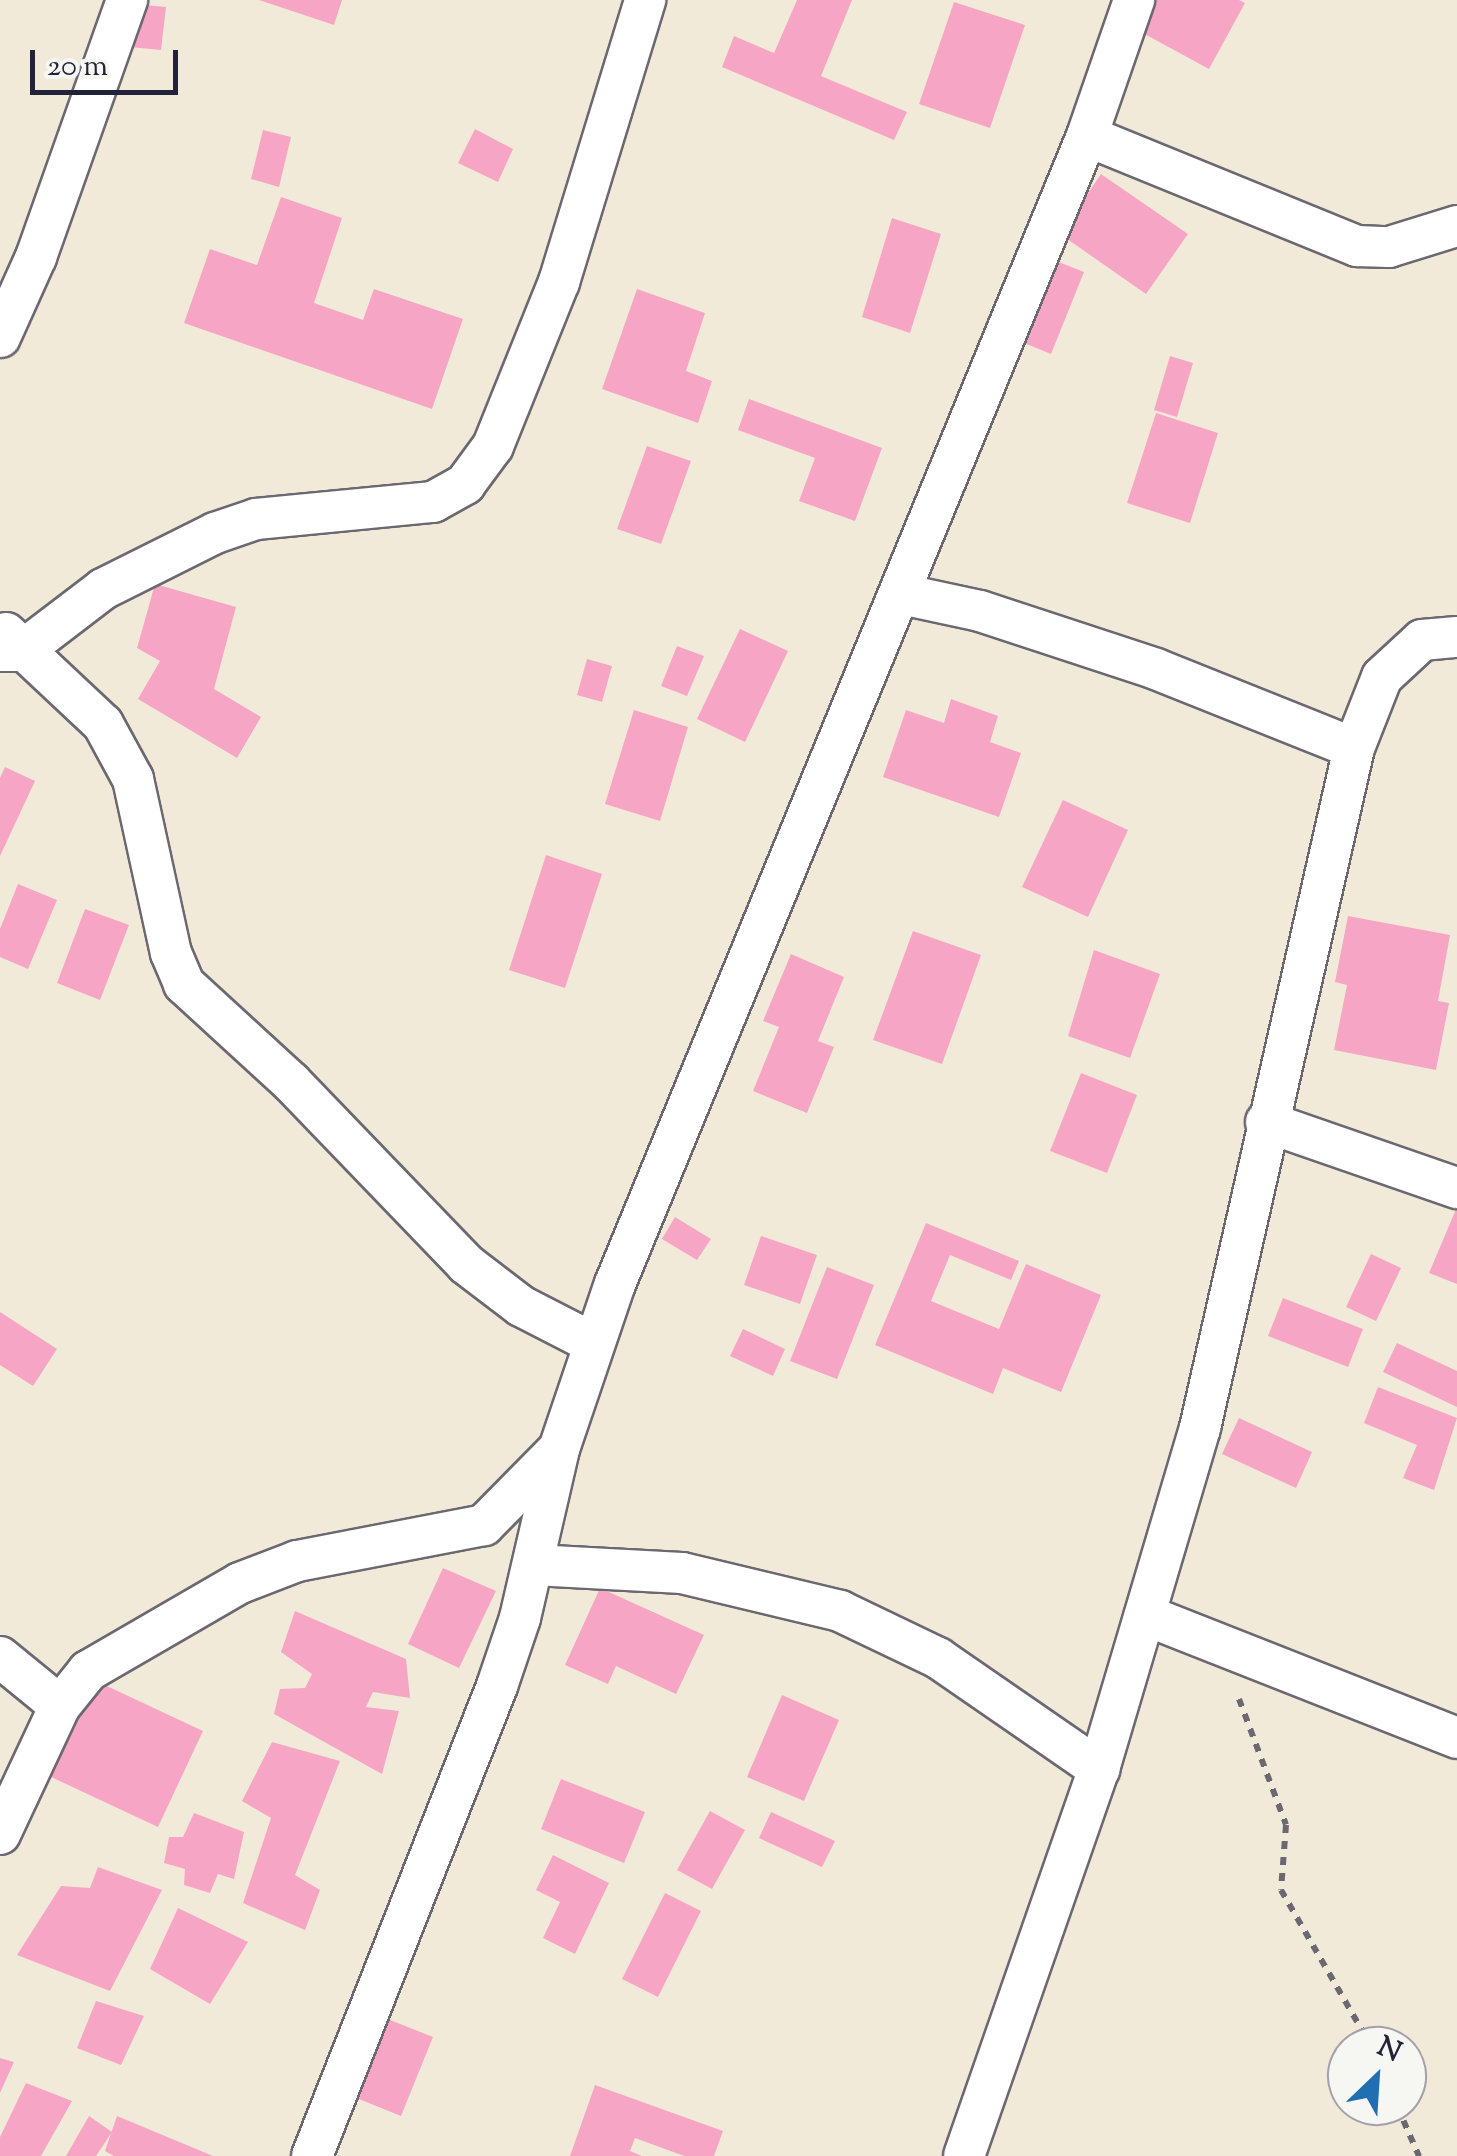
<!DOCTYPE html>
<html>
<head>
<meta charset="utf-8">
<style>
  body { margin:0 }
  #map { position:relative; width:1457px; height:2156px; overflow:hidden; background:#f2ead8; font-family:"Sorts Mill Goudy",serif }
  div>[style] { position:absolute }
  .building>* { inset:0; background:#f6a6c4 }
  .path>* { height:6px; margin-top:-3px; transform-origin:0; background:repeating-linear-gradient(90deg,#6b6872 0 8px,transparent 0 16px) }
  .roads { filter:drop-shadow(2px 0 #6b6872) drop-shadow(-2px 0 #6b6872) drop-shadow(0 2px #6b6872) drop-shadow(0 -2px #6b6872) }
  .street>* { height:40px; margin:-20px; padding:0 20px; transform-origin:20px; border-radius:20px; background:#fff }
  span { translate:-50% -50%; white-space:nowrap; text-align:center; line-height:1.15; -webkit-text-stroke:9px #f6f6f2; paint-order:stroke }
  .north { position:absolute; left:1327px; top:2026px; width:100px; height:100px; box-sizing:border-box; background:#f6f6f2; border:2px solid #a1a1a9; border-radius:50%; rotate:25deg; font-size:28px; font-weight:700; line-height:40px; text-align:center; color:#22223b }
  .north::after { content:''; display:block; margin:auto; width:35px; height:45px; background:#1f6fb2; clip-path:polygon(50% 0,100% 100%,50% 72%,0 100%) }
  .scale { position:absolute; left:30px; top:50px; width:148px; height:45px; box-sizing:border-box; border:5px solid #22223b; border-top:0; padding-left:12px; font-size:30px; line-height:35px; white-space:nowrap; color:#22223b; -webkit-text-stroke:8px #f6f6f2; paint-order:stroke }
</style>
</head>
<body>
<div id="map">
  <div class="building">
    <i style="clip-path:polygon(259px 0,342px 0,334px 25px)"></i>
    <i style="clip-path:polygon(797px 0,852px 0,821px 76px,907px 112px,894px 140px,722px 67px,734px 36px,774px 53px)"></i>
    <i style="clip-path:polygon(1142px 0,1239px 0,1245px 3px,1209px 69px,1128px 25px)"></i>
    <i style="clip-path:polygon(954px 2px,1025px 25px,990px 128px,919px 104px)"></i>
    <i style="clip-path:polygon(134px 4px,166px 7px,161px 50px,130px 47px)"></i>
    <i style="clip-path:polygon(475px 129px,513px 149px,498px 182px,458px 163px)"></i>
    <i style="clip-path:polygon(263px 130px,291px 137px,279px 187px,251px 179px)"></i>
    <i style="clip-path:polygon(1101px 174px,1188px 234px,1146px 294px,1060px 234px)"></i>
    <i style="clip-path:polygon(281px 197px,342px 218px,314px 303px,363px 320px,374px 289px,463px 319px,432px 409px,184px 323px,210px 249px,257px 265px)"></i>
    <i style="clip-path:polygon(892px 218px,941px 234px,910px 333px,862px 317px)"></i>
    <i style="clip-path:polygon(1046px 257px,1084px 272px,1051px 354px,1014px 339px)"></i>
    <i style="clip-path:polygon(637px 289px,705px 313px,686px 371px,712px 381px,698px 423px,602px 389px)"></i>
    <i style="clip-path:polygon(1170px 356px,1193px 363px,1177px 417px,1154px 410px)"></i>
    <i style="clip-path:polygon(749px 399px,882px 448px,855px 521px,799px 501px,815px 458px,738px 430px)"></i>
    <i style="clip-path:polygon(1156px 413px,1218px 433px,1190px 523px,1127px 503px)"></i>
    <i style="clip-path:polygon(647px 446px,691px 461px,661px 544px,617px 529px)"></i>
    <i style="clip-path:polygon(155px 584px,236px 607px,214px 689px,261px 717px,237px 758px,138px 699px,160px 661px,137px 648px)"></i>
    <i style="clip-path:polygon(740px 629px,788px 651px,745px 742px,697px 719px)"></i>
    <i style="clip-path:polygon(677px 646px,704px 656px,687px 696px,661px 686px)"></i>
    <i style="clip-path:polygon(587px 659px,612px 666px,602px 702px,577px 695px)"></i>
    <i style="clip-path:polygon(951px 699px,998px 716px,990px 742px,1021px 753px,999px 817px,883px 777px,906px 710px,944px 723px)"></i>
    <i style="clip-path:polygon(634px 710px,688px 727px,660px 821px,605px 804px)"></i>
    <i style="clip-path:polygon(5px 767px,35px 781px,0 856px,0 778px)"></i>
    <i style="clip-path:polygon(1063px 800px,1128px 830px,1088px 917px,1022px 887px)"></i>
    <i style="clip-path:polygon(546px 855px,602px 874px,565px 988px,509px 970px)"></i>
    <i style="clip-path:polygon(18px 884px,57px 900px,28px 969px,0 957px,0 929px)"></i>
    <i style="clip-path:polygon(85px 909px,129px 925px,100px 1000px,57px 983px)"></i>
    <i style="clip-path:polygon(1348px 916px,1450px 935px,1438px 1001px,1449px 1003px,1436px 1070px,1334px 1050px,1347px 985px,1335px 982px)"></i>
    <i style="clip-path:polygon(913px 931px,981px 955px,942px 1064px,873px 1040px)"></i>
    <i style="clip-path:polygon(1094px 950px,1160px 974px,1130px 1058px,1068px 1036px)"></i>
    <i style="clip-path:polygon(791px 954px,844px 977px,818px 1041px,834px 1047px,807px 1113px,753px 1091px,779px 1027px,763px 1021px)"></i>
    <i style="clip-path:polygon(1081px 1073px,1137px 1095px,1107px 1173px,1050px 1151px)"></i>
    <i style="clip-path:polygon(1457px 1207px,1457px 1284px,1429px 1273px)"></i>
    <i style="clip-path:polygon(675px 1217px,711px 1239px,697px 1260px,662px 1239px)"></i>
    <i style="clip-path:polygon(926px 1223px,1019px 1261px,1011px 1280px,950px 1255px,931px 1301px,999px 1329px,1026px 1264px,1101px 1295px,1061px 1392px,1003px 1368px,993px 1394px,875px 1345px)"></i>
    <i style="clip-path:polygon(761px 1236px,817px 1255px,800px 1304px,744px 1285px)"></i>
    <i style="clip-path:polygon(1371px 1254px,1401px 1268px,1376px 1321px,1346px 1307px)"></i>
    <i style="clip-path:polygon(827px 1267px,874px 1285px,837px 1379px,790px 1361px)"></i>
    <i style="clip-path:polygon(1283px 1298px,1363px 1329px,1348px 1367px,1268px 1336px)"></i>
    <i style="clip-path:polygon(0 1312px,57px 1349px,33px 1386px,0 1365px)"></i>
    <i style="clip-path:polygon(743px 1329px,785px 1349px,773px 1376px,730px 1356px)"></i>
    <i style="clip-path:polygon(1397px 1343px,1457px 1371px,1457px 1407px,1383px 1372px)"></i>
    <i style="clip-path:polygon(1378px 1387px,1457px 1418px,1434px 1490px,1403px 1478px,1417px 1445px,1364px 1423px)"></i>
    <i style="clip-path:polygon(1239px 1418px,1312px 1452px,1296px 1488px,1222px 1454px)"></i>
    <i style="clip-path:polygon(443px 1568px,496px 1591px,459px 1668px,408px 1644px)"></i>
    <i style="clip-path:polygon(600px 1588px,704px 1635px,676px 1694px,616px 1666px,608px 1684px,565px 1665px)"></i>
    <i style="clip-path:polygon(295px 1611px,406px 1659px,410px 1698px,373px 1692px,366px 1707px,399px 1711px,382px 1774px,274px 1714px,280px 1689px,305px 1688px,312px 1674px,281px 1652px)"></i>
    <i style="clip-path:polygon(94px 1680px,203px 1731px,158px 1827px,49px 1776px)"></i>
    <i style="clip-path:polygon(782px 1695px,839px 1720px,804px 1801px,747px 1777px)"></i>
    <i style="clip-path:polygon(272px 1742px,340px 1761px,295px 1875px,320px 1890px,305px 1930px,243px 1903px,271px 1818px,242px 1801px)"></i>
    <i style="clip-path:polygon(561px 1779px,645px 1812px,624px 1863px,541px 1829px)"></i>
    <i style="clip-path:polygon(710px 1811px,745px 1830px,712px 1889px,677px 1870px)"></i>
    <i style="clip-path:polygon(771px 1812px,835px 1841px,822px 1867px,759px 1838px)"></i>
    <i style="clip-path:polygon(194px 1813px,244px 1832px,234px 1879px,218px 1874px,210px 1893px,184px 1885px,185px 1869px,164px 1863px,169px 1837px,183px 1837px)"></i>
    <i style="clip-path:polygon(553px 1855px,609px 1883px,575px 1954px,543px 1938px,560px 1902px,536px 1890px)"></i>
    <i style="clip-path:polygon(98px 1867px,162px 1890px,110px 1991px,17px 1955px,61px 1886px,90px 1888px)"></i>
    <i style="clip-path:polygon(665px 1893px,701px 1911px,658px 1997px,622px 1979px)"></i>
    <i style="clip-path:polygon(178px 1908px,248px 1942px,210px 2004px,150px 1969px)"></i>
    <i style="clip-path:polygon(96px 2001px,144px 2016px,121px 2065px,77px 2048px)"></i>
    <i style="clip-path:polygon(370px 2012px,433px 2037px,401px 2116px,339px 2091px)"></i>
    <i style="clip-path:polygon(0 2058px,14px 2062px,0 2093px)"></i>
    <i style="clip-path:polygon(26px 2083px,72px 2101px,41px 2156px,0 2156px,0 2137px)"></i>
    <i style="clip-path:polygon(595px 2085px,723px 2131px,714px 2156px,684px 2156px,635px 2138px,630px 2151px,642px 2156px,570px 2156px)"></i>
    <i style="clip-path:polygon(89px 2116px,112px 2132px,96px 2156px,66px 2156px)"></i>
    <i style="clip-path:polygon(117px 2116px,213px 2156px,114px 2156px,105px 2151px)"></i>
  </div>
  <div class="path">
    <i style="left:1239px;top:1699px;width:134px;rotate:69.5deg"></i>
    <i style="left:1286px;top:1825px;width:65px;rotate:94.4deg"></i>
    <i style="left:1281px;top:1890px;width:180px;rotate:60deg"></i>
    <i style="left:1397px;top:2106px;width:55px;rotate:66.3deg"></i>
  </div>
  <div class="roads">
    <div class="street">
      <i style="left:1087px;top:136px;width:292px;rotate:22.2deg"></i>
      <i style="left:1357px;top:246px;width:32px;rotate:2deg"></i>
      <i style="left:1389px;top:247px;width:71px;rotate:-17.2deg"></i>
      <i style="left:0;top:337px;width:88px;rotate:-65.8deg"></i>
      <i style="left:36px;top:257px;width:273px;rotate:-70.5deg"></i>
      <i style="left:901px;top:594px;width:81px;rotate:12.1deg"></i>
      <i style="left:980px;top:611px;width:185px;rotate:18.2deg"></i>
      <i style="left:1156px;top:669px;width:213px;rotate:21.8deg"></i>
      <i style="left:6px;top:633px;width:133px;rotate:43.2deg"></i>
      <i style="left:103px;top:724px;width:63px;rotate:61.4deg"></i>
      <i style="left:133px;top:779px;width:178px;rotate:77.7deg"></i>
      <i style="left:171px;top:953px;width:34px;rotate:67deg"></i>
      <i style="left:184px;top:984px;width:145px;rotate:42.5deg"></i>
      <i style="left:291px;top:1082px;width:252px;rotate:46.1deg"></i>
      <i style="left:466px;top:1264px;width:69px;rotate:37.4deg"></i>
      <i style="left:521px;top:1306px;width:81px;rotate:27.2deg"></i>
      <i style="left:0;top:651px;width:22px"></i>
      <i style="left:22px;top:651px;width:102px;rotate:-37.4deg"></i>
      <i style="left:103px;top:589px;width:125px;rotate:-26.6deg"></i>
      <i style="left:215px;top:533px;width:43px;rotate:-18.9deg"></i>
      <i style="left:256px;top:519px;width:178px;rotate:-5.5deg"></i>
      <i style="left:433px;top:502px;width:37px;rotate:-29deg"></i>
      <i style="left:465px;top:484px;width:47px;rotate:-53.6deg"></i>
      <i style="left:493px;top:446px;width:177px;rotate:-68.1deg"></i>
      <i style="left:559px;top:282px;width:295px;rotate:-73deg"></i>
      <i style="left:1266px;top:1122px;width:202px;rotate:19.1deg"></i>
      <i style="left:534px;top:1565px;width:148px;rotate:3.1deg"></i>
      <i style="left:682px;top:1573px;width:163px;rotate:13.5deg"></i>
      <i style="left:840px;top:1611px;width:109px;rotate:25.6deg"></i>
      <i style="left:938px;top:1658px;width:196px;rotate:34.6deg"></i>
      <i style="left:1145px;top:1615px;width:335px;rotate:21.5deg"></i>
      <i style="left:0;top:1657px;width:77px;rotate:39.2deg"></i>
      <i style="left:0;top:1834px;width:141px;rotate:-64.9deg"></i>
      <i style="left:60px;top:1706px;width:45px;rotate:-51.3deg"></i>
      <i style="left:88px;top:1671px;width:176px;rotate:-30.1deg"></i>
      <i style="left:240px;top:1583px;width:61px;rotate:-21.1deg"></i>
      <i style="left:297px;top:1561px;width:190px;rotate:-10.9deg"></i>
      <i style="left:484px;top:1525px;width:101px;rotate:-45.4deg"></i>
      <i style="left:312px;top:2156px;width:505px;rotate:-68.51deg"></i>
      <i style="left:497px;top:1686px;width:72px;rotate:-71.3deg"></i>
      <i style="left:520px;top:1618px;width:173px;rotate:-77deg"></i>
      <i style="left:559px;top:1449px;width:174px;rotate:-71.3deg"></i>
      <i style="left:615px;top:1284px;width:1241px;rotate:-67.65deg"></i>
      <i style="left:1087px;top:136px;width:144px;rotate:-70.9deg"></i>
      <i style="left:964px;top:2156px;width:410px;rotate:-70.8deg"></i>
      <i style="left:1099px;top:1769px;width:356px;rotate:-73.5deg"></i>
      <i style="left:1200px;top:1428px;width:697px;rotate:-77.24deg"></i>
      <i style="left:1354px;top:748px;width:76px;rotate:-68.5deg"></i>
      <i style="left:1382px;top:677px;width:54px;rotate:-42.8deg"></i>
      <i style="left:1422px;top:640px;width:35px;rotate:-5deg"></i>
    </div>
  </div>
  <div class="north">N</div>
  <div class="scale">20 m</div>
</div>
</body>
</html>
